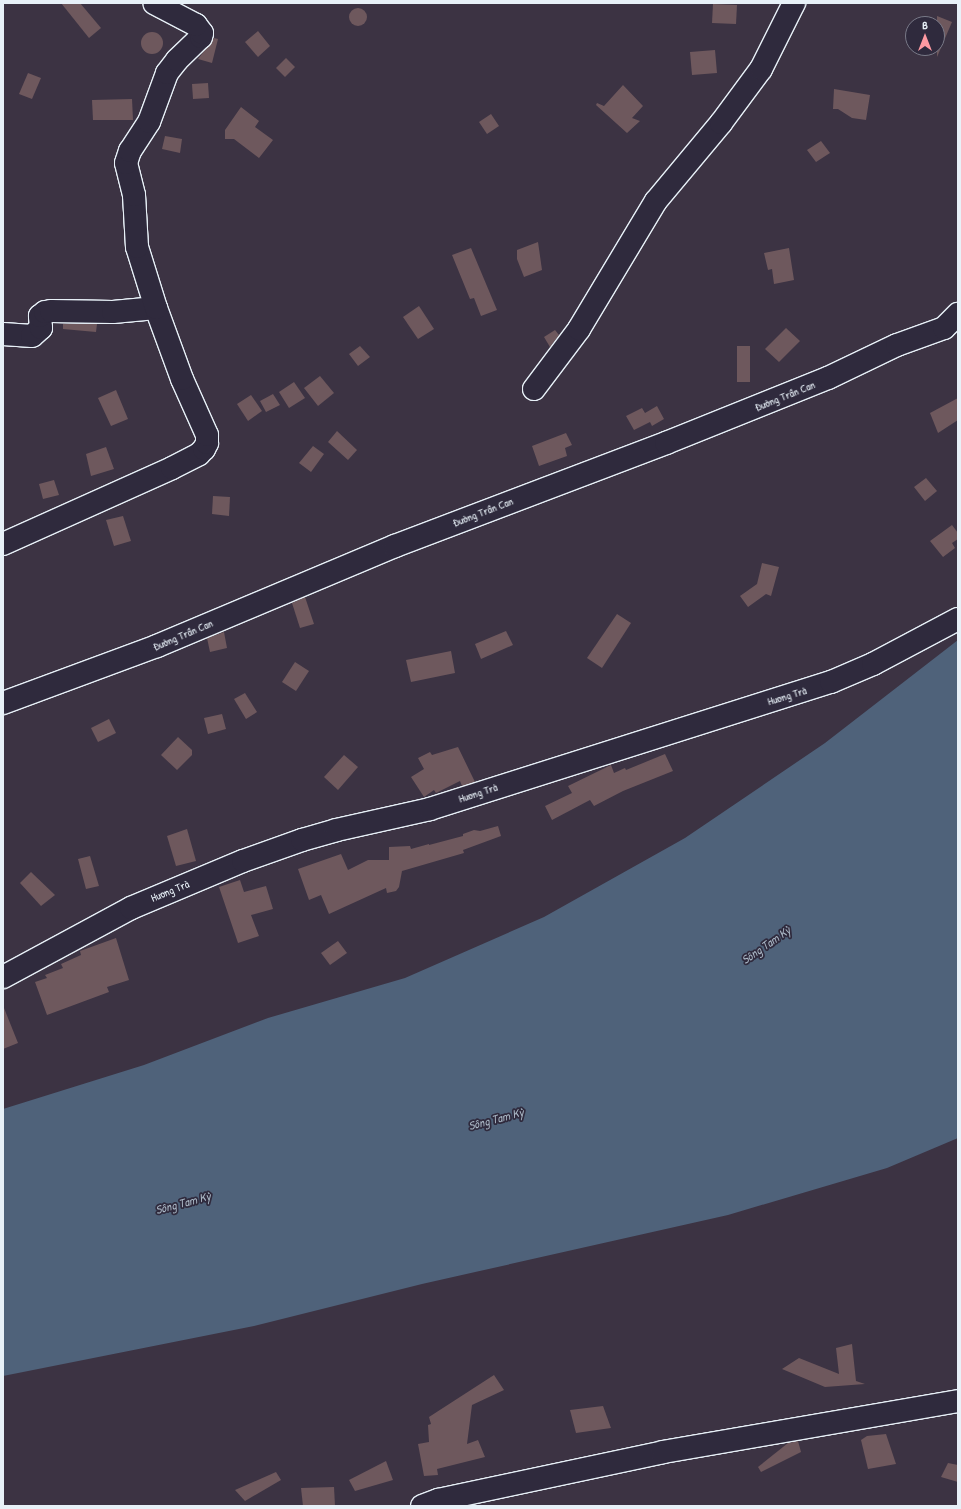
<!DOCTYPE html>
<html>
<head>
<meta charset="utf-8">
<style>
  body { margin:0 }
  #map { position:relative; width:961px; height:1509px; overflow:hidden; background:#3c3343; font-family:"Patrick Hand",sans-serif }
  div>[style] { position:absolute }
  .water>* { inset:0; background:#4f627a }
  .building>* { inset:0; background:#6e585d }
  .round { border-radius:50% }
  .roads { filter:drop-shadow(1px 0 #e8f1f8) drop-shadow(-1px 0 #e8f1f8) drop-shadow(0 1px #e8f1f8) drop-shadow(0 -1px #e8f1f8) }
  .minor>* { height:22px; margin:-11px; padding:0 11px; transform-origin:11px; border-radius:11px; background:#2f2a3d }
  span { translate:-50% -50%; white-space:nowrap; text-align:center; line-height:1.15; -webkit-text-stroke:3.5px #2f2a3d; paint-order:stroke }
  .street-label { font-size:11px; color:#e8f1f8 }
  .water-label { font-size:12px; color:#abb8c6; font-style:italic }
  .frame { position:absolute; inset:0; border:4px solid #e8f1f8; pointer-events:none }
  .north { position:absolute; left:905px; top:16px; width:40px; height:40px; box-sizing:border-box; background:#2f2a3d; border:1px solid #797a88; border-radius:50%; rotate:0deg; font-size:11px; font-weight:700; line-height:16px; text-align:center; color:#e8f1f8 }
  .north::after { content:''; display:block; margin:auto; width:14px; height:18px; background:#ff9aa2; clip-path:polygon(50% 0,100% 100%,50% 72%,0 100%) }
</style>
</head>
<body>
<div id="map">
  <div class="water">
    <i style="clip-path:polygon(958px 640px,958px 1138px,887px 1168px,728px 1215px,422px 1284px,254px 1326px,3px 1376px,3px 1109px,144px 1065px,268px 1018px,405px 978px,544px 917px,685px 838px,825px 743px)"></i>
  </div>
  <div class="building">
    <i style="clip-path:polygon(61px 3px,80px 3px,101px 28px,89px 38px)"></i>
    <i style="clip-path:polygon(713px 4px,737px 5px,736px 24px,712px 23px)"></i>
    <i class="round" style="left:349px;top:8px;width:18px;height:18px"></i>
    <i style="clip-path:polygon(937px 16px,952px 22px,937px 57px)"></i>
    <i style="clip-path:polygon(258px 31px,270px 46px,258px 57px,245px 42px)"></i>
    <i class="round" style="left:141px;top:32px;width:22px;height:22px"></i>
    <i style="clip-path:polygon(214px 38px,218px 39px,212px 63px,198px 59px)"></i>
    <i style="clip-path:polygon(715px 50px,717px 73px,692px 75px,690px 52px)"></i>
    <i style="clip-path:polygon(286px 58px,295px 67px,285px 77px,276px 68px)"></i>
    <i style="clip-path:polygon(28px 73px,41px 78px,32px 99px,19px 94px)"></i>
    <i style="clip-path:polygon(208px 83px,209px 98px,193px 99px,192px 84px)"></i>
    <i style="clip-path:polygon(623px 85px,643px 106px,632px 118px,640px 121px,627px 133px,596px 105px,597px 103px,604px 106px)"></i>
    <i style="clip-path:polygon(834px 89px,870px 95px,866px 120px,852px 118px,838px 109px,833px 109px)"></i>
    <i style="clip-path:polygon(132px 99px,133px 120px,93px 120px,92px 100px)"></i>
    <i style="clip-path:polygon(241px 107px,259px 121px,255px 127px,273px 140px,259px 158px,234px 139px,225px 139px,225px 130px)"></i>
    <i style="clip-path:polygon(491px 114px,499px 126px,487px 134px,479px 122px)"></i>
    <i style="clip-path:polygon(165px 136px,182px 139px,180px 153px,162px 149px)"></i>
    <i style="clip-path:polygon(821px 141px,830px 153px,816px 162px,807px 150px)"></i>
    <i style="clip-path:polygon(538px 242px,542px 270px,524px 277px,517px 259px,517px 250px)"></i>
    <i style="clip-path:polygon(471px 248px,497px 310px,481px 316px,474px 298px,470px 299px,452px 255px)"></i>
    <i style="clip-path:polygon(789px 248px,794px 280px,774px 284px,772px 269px,768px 270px,764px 253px)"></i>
    <i style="clip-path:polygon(419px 306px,434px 329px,418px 339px,403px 317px)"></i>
    <i style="clip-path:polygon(63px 324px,97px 324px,96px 332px,63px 329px)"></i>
    <i style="clip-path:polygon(786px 328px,800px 341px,779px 362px,765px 349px)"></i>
    <i style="clip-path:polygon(555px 330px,559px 335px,550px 347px,544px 337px)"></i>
    <i style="clip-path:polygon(360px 346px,370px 357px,358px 366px,349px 354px)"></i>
    <i style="clip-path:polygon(737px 346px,750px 346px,750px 382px,737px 382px)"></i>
    <i style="clip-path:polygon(320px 376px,334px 393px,318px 406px,304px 388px)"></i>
    <i style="clip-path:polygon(294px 382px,305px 398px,289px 408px,279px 392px)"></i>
    <i style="clip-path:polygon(116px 390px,128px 419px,111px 426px,98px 398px)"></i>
    <i style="clip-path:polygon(273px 394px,280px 405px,266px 412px,260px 401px)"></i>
    <i style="clip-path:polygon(251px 395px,262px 411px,248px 421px,237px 404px)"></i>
    <i style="clip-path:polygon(958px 398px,958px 420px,938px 433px,930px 413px)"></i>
    <i style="clip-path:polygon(657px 406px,664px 419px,652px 426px,650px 422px,634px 430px,626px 416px,642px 408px,645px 413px)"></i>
    <i style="clip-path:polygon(337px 431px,357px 450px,348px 460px,328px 442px)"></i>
    <i style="clip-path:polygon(566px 433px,572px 445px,565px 448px,567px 456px,539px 466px,532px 446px)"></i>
    <i style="clip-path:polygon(313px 446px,324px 454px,311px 472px,299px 463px)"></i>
    <i style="clip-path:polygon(106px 447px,114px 469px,91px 476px,86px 454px)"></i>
    <i style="clip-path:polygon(926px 478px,937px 491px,925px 501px,914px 487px)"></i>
    <i style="clip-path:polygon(54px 480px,59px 495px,43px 499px,39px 484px)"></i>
    <i style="clip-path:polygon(213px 496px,230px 497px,229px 516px,212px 514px)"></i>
    <i style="clip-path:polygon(123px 516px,131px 541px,114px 546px,106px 520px)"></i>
    <i style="clip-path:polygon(952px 525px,958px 533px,958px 539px,952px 543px,955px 548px,943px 557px,930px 541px)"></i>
    <i style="clip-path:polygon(762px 563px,779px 567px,771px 596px,766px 594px,748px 607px,740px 596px,757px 584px)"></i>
    <i style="clip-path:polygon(305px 597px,314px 624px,300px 628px,292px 603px)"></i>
    <i style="clip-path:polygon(617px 614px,631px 623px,602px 668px,587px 658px)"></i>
    <i style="clip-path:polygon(506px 631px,513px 645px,481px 659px,475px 644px)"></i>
    <i style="clip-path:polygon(224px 632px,227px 648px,210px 652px,207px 638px)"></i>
    <i style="clip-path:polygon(451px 651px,455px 673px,411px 682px,406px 660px)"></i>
    <i style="clip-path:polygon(295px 662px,309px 671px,296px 691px,282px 682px)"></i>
    <i style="clip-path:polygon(245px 693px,257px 712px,246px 719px,234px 699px)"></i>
    <i style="clip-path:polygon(222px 714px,226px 729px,208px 734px,204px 718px)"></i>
    <i style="clip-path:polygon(109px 719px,116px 733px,98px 742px,91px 728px)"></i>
    <i style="clip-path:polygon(178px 737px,192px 750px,192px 755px,177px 770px,161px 755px)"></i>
    <i style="clip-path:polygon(458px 747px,475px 782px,462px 786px,460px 781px,436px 793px,434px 790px,424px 797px,411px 777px,424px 769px,418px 758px,430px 752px,432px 755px)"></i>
    <i style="clip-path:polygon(665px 754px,673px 771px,623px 791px,594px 806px,590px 800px,552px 820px,545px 806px,572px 793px,568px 786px,611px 765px,614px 773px,625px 768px,626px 770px)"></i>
    <i style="clip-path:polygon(344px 755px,358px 767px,338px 790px,324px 777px)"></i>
    <i style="clip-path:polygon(498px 826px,501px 836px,463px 850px,464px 853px,402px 871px,399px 887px,396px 891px,387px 893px,386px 888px,329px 914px,321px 895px,309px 900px,298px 869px,341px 854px,348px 870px,368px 860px,389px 860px,389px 847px,410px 846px,411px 849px,429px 844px,429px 845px,463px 836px,463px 834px,474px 830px,480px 831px)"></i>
    <i style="clip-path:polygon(187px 829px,196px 861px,176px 866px,167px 836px)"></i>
    <i style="clip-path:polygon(90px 856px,99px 886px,86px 889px,78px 859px)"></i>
    <i style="clip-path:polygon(31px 872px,55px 895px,41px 906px,20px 883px)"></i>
    <i style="clip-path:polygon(240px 880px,244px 892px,266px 886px,273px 909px,251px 915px,259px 936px,238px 943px,219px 887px)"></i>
    <i style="clip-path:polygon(116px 938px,129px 980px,107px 987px,109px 992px,47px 1015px,35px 982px,47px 978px,45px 975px,63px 968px,61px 964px,81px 955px,80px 951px)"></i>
    <i style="clip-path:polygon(338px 941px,347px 953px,330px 965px,321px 953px)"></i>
    <i style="clip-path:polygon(3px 1008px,4px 1008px,18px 1043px,3px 1049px)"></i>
    <i style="clip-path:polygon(852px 1344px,856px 1381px,865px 1384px,825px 1387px,782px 1369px,799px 1358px,839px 1374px,836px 1348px)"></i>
    <i style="clip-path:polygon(494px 1375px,504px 1390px,472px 1405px,467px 1444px,478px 1440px,485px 1457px,437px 1469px,438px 1475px,424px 1476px,418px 1444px,429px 1442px,428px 1425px,431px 1424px,429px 1417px)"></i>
    <i style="clip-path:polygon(603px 1406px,611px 1428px,576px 1433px,570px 1410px)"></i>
    <i style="clip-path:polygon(886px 1434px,896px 1464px,868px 1469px,861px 1440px,867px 1436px)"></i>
    <i style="clip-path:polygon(798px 1441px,801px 1452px,761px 1472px,758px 1467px,788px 1443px)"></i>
    <i style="clip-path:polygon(386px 1461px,393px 1480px,355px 1491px,349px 1480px)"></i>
    <i style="clip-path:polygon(948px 1463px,958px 1465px,958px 1482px,941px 1477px)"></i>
    <i style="clip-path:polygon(276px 1472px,281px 1480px,245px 1501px,235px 1490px)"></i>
    <i style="clip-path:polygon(334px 1487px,335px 1506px,303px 1506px,301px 1488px)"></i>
  </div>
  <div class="roads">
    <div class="minor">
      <i style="left:3px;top:334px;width:29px;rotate:4deg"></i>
      <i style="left:32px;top:336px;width:12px;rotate:-42deg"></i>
      <i style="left:41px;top:328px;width:12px;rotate:-95deg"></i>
      <i style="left:40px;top:316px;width:6px;rotate:-39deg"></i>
      <i style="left:45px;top:312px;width:6px;rotate:-9deg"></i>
      <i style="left:51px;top:311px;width:62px;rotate:0.9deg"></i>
      <i style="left:113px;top:312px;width:43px;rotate:-5.3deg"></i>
      <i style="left:534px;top:389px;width:75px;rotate:-53.1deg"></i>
      <i style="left:579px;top:329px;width:149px;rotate:-59deg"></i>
      <i style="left:656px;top:201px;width:102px;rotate:-50.2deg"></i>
      <i style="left:721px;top:123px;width:67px;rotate:-53.5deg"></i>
      <i style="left:761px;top:69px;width:74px;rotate:-63.4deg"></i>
      <i style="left:3px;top:544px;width:185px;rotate:-24.2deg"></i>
      <i style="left:172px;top:468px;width:30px;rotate:-27deg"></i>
      <i style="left:199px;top:454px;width:7px;rotate:-45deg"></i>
      <i style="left:204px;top:449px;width:7px;rotate:-63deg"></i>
      <i style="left:207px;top:443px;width:8px;rotate:-90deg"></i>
      <i style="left:207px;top:435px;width:61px;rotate:-114.1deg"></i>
      <i style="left:182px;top:379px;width:76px;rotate:-110.1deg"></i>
      <i style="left:156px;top:308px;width:64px;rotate:-107.3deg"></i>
      <i style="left:137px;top:247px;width:52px;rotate:-93.3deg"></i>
      <i style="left:134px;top:195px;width:33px;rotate:-104deg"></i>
      <i style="left:126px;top:163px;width:13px;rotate:-72deg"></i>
      <i style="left:130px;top:151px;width:35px;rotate:-57deg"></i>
      <i style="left:149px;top:122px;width:52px;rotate:-69.8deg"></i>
      <i style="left:167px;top:73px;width:16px;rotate:-52deg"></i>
      <i style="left:177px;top:60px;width:33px;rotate:-44deg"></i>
      <i style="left:201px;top:37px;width:4px;rotate:-76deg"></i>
      <i style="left:202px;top:33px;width:10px;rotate:-127deg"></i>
      <i style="left:196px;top:25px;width:47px;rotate:-152.4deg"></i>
      <i style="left:3px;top:703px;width:164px;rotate:-20.3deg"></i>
      <i style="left:157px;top:646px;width:258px;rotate:-22.8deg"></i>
      <i style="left:395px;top:546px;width:290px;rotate:-20.8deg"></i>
      <i style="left:666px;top:443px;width:175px;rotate:-21.9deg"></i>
      <i style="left:828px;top:378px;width:76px;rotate:-25.6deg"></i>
      <i style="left:897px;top:345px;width:50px;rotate:-19.9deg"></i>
      <i style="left:944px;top:328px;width:20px;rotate:-45deg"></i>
      <i style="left:3px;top:977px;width:145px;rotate:-28.3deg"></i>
      <i style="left:131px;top:908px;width:121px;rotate:-22.8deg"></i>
      <i style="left:243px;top:861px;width:63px;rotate:-19.6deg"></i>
      <i style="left:302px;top:840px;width:35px;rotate:-16deg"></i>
      <i style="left:336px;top:830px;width:96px;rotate:-12.6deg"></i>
      <i style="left:430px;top:809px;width:421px;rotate:-17.6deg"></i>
      <i style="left:831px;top:682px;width:46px;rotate:-23.2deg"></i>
      <i style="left:873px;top:664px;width:96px;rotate:-27.9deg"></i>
      <i style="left:422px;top:1506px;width:17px;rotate:-21deg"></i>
      <i style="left:438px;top:1500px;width:230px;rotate:-12deg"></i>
      <i style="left:663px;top:1452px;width:299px;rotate:-9.8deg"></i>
    </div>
  </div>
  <div class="street-label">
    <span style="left:785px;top:396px;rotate:-22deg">Đường Trần Can</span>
    <span style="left:483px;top:512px;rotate:-21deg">Đường Trần Can</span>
    <span style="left:183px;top:635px;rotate:-23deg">Đường Trần Can</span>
    <span style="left:787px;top:696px;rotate:-17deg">Hương Trà</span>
    <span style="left:478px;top:793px;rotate:-18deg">Hương Trà</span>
    <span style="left:170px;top:891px;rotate:-22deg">Hương Trà</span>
  </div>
  <div class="water-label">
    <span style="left:766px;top:945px;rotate:-35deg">Sông Tam Kỳ</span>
    <span style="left:496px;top:1119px;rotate:-15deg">Sông Tam Kỳ</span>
    <span style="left:183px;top:1203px;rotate:-15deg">Sông Tam Kỳ</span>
  </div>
  <div class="frame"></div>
  <div class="north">B</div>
</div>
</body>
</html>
